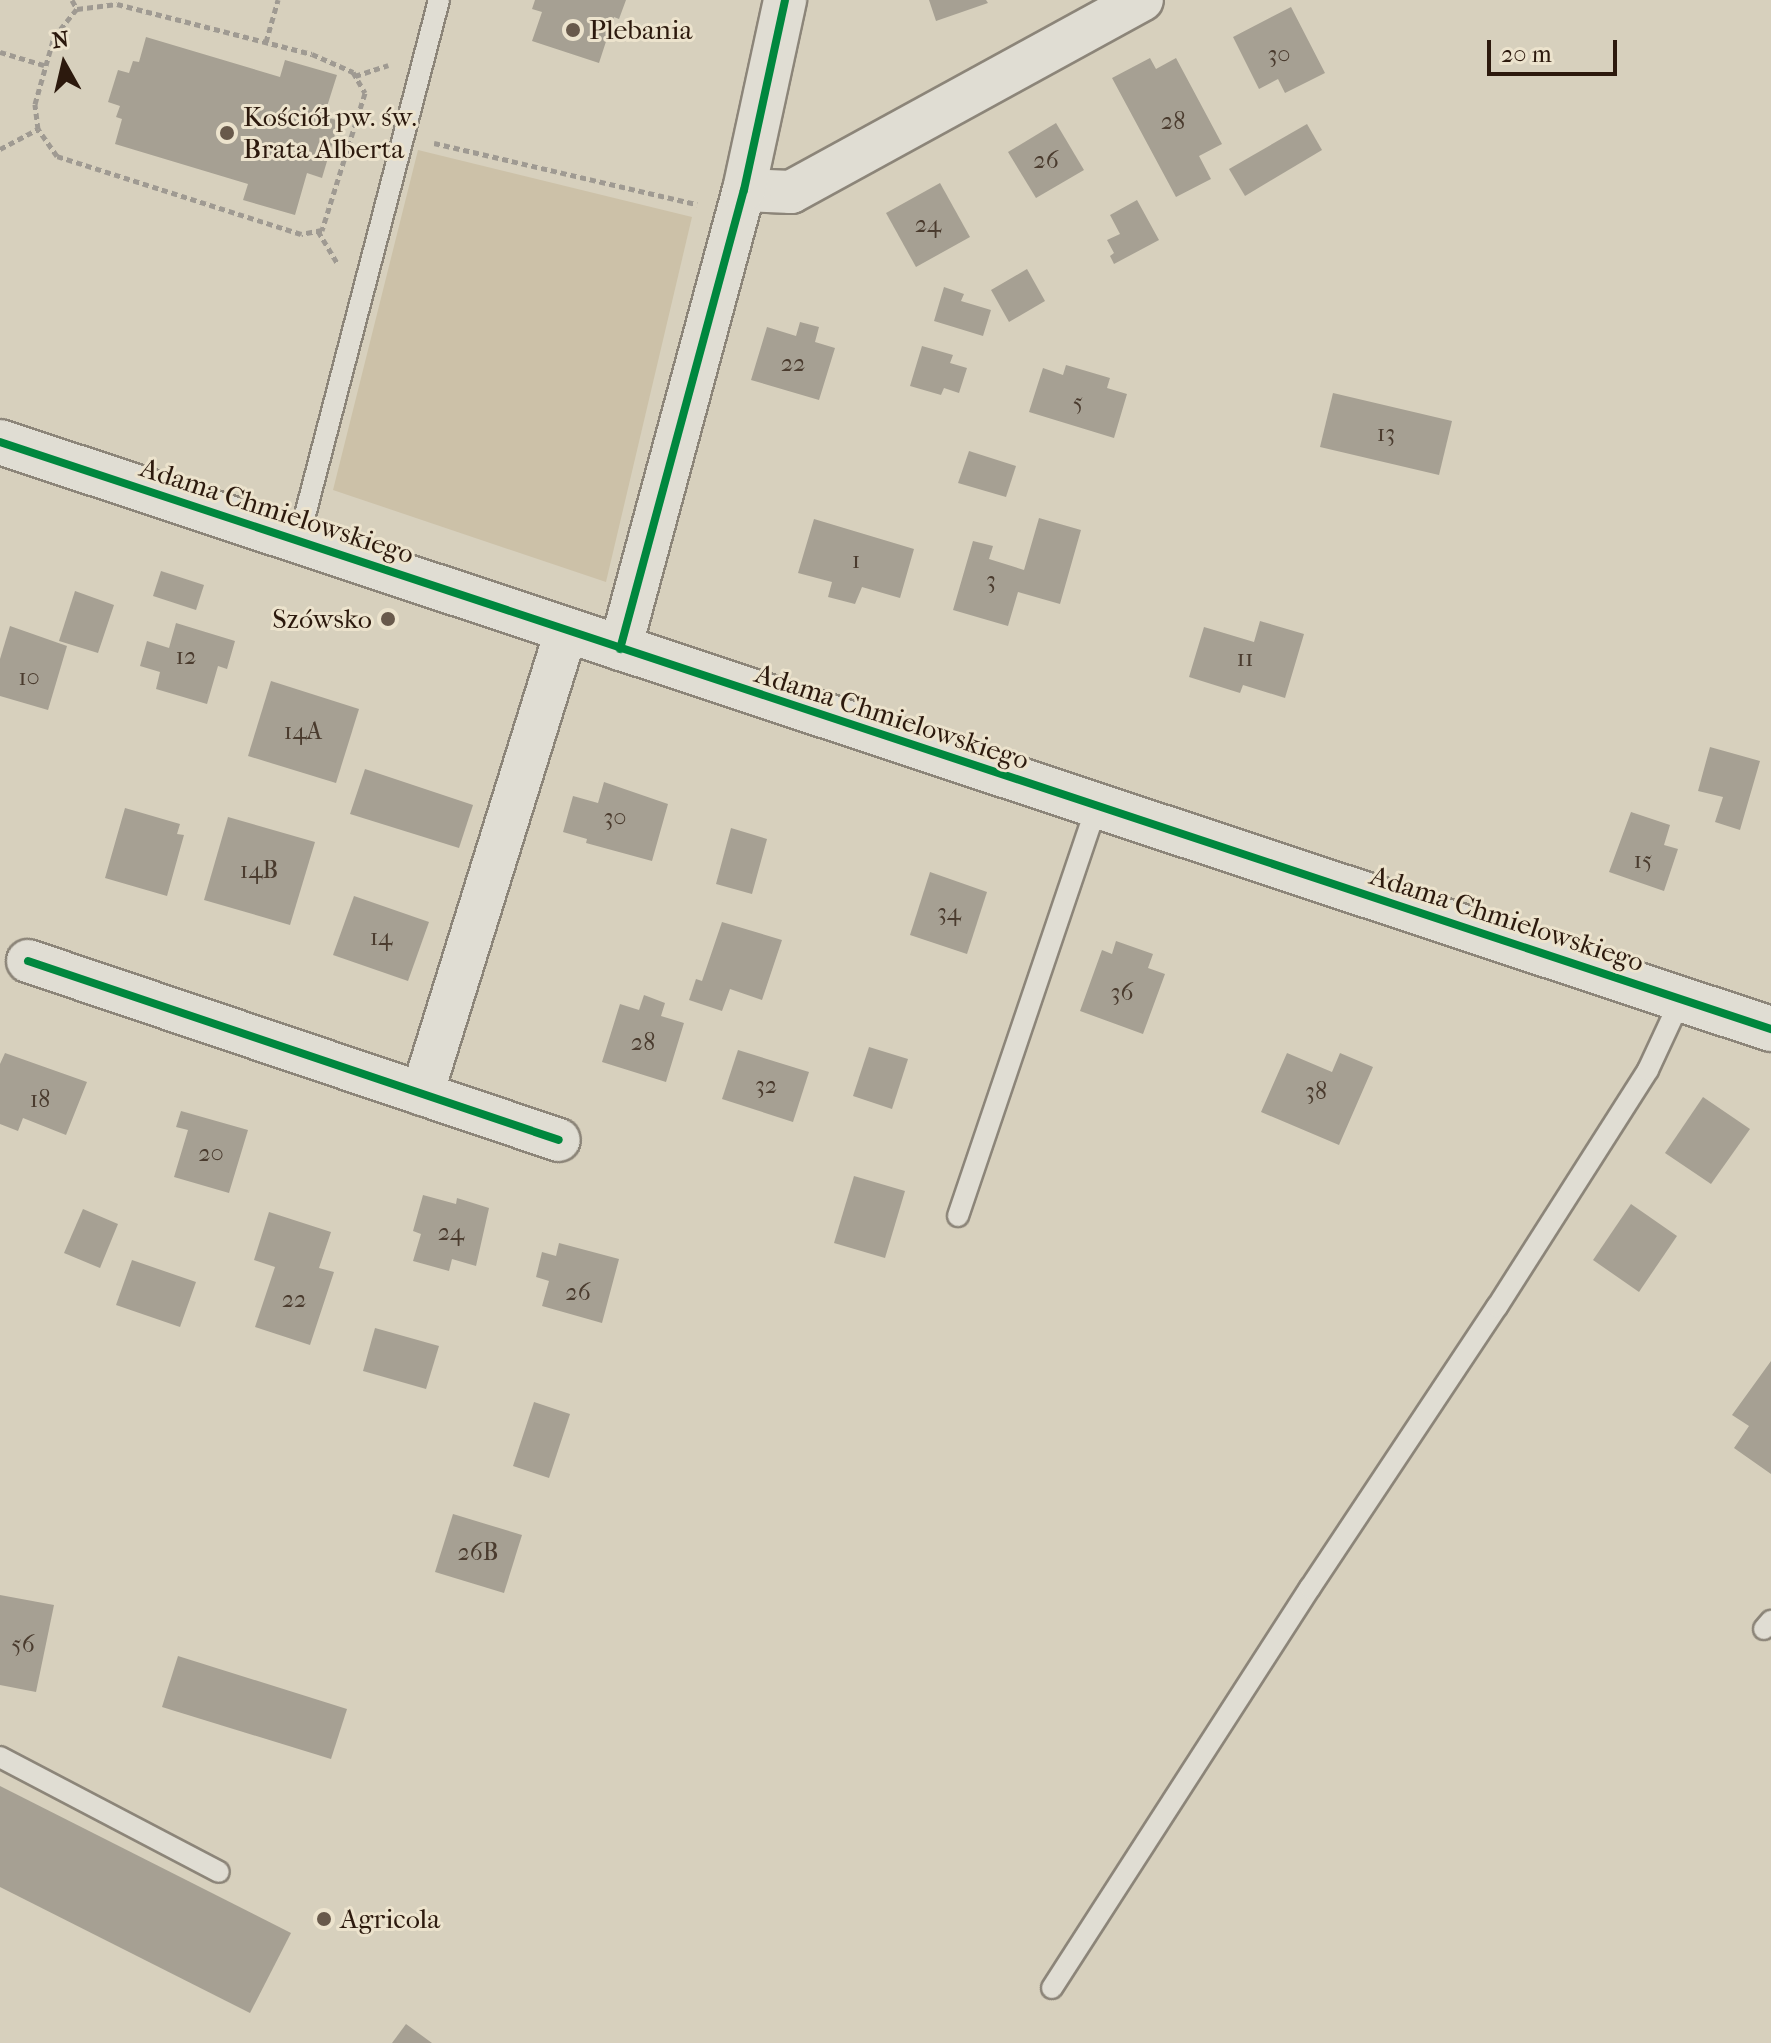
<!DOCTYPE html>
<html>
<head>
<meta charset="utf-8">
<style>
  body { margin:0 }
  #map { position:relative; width:1771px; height:2043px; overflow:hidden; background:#d7d0bd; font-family:"IM FELL French Canon",serif }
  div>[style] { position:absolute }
  .green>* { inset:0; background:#ccc1a8 }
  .building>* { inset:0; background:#a6a093 }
  .path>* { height:5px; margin-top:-2.5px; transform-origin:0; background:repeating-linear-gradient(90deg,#9f9a92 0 6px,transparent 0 10px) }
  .roads { filter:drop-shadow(2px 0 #8c8579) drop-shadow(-2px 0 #8c8579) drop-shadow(0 2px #8c8579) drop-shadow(0 -2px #8c8579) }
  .service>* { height:20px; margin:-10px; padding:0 10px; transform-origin:10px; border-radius:10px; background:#e0ddd3 }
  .minor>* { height:42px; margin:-21px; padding:0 21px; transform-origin:21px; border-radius:21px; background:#e0ddd3 }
  .tertiary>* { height:44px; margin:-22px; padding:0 22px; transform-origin:22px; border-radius:22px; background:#e0ddd3 }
  .cycleway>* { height:8px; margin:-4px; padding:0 4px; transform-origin:4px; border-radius:4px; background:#00873e }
  .dots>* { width:22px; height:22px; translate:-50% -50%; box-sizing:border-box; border:4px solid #ece3cd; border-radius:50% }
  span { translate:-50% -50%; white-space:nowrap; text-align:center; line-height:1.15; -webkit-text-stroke:6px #ece3cd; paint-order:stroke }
  .number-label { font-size:24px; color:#4a3b2e }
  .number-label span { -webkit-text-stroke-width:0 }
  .poi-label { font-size:28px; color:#2c190d }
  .left { translate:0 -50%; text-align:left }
  .right { translate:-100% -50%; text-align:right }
  .street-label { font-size:28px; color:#2c190d }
  .north { position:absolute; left:24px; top:24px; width:80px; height:80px; -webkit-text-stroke:6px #ece3cd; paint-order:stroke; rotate:352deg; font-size:22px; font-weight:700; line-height:32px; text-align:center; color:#2c190d }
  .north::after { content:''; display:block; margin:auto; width:28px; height:36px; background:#2c190d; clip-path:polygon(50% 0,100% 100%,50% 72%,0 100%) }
  .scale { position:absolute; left:1487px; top:40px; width:130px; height:36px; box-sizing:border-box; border:4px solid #2c190d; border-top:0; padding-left:10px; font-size:24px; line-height:28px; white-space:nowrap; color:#2c190d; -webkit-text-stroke:6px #ece3cd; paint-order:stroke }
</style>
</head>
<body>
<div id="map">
  <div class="green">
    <i style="clip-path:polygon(418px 150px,692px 217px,606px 582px,333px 490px)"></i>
  </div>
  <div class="building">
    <i style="clip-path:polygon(535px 0,626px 0,619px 19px,614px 17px,599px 63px,532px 41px,542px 12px,532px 9px)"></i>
    <i style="clip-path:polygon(929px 0,986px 0,988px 3px,936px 21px)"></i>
    <i style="clip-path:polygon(1291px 7px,1325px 73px,1285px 93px,1278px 79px,1259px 89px,1233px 37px)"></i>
    <i style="clip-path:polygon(146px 37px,280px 77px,285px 60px,337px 75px,324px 116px,339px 121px,322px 178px,307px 173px,295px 215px,243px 200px,248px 184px,115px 144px,122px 119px,116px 117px,120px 106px,108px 102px,118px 70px,129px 73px,133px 61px,139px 62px)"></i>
    <i style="clip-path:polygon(1150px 58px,1156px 69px,1176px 58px,1222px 144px,1199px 156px,1211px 179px,1176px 197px,1112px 78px)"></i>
    <i style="clip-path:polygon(1056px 123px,1084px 170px,1036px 198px,1008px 152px)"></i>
    <i style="clip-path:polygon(1307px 124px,1322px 150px,1245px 196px,1229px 169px)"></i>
    <i style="clip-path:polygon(940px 183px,970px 237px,916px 267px,886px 213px)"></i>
    <i style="clip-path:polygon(1137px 200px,1159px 240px,1114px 264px,1110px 256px,1114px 253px,1107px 240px,1120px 234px,1110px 215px)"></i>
    <i style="clip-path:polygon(1027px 269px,1045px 301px,1009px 322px,991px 290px)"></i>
    <i style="clip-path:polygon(944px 287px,964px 294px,961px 301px,991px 310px,983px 336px,934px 321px)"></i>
    <i style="clip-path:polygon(800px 322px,819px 327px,815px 342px,835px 348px,819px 400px,751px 380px,767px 327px,796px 336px)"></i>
    <i style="clip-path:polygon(922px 346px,953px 355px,950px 363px,967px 368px,959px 393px,944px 388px,941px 395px,910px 386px)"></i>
    <i style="clip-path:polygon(1066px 365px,1110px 378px,1107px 388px,1127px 394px,1114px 438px,1029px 412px,1043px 368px,1063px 375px)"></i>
    <i style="clip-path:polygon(1333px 393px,1452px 421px,1439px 475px,1320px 447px)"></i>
    <i style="clip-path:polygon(969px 451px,1016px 466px,1006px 497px,958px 483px)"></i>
    <i style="clip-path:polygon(1039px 518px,1081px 530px,1060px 604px,1018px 592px,1008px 626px,953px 610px,973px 541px,993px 546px,989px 559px,1024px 570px)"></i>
    <i style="clip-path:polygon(814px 519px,914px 549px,900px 598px,862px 587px,855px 604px,828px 597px,832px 582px,798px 573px)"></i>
    <i style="clip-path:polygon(161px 571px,204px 585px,196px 610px,153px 596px)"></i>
    <i style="clip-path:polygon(75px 591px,114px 605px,98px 653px,59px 641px)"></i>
    <i style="clip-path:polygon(1260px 621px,1304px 634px,1285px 698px,1243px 685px,1240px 693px,1189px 677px,1204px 627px,1254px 642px)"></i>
    <i style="clip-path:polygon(176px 623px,235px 641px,227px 669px,218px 666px,207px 704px,156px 689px,160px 672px,140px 666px,147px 641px,169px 648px)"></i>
    <i style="clip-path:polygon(10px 626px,67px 646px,48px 710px,0 696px,0 659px)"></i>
    <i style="clip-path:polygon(271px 681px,359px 709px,336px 783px,248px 756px)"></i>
    <i style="clip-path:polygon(1710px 747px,1760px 761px,1740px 830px,1715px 822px,1723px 797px,1698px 791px)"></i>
    <i style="clip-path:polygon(365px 769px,473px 805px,459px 848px,350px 814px)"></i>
    <i style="clip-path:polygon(604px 782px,668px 804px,652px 861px,586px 843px,587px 839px,563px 832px,573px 796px,598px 803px)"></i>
    <i style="clip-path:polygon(125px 808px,180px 824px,177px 834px,184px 835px,167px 896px,105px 878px)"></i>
    <i style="clip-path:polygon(1631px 812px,1670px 825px,1664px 845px,1678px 849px,1664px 891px,1609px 872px)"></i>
    <i style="clip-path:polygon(228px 817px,315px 842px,290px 925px,204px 900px)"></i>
    <i style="clip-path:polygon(731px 828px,767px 839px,752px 894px,716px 884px)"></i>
    <i style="clip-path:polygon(930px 872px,987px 892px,967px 954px,910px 935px)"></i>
    <i style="clip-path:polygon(354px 896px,429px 922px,408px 981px,333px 955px)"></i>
    <i style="clip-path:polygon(722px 922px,782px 940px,762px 1000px,730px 989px,722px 1011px,689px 1000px,696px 979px,702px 981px)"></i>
    <i style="clip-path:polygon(1116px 941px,1153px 954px,1148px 968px,1165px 974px,1143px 1034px,1080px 1011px,1102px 950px,1112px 954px)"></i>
    <i style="clip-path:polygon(644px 995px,665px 1003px,661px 1016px,684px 1023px,666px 1082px,602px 1062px,620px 1004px,639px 1010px)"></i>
    <i style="clip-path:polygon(869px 1047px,908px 1059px,892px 1109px,853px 1096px)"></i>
    <i style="clip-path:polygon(738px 1050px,809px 1072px,793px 1122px,722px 1099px)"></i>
    <i style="clip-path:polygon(5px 1053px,87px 1082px,66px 1135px,23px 1118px,18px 1131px,0 1124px,0 1064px)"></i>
    <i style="clip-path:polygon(1287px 1053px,1332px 1072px,1340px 1053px,1373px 1067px,1339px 1145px,1261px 1112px)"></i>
    <i style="clip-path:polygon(1703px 1097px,1750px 1129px,1711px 1184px,1665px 1153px)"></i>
    <i style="clip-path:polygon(181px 1111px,248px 1130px,229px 1193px,174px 1177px,188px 1130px,176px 1127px)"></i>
    <i style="clip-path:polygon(854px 1176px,905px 1191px,885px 1258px,834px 1243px)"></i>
    <i style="clip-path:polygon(423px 1195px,456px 1204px,457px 1198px,489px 1208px,476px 1266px,452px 1259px,449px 1271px,413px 1261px,421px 1234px,413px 1231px)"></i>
    <i style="clip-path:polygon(1631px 1204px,1677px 1236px,1639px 1292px,1593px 1260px)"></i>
    <i style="clip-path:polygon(83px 1209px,118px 1224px,100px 1268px,64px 1253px)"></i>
    <i style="clip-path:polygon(269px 1212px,331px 1232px,319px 1268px,334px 1272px,310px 1345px,255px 1327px,275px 1267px,254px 1260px)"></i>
    <i style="clip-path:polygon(559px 1243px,619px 1259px,602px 1323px,542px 1306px,549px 1281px,536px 1277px,542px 1252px,556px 1256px)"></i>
    <i style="clip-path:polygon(132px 1260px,196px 1282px,180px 1327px,116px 1305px)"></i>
    <i style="clip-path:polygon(375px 1328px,439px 1346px,426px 1389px,363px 1371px)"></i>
    <i style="clip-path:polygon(1771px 1361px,1771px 1474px,1734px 1448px,1749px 1426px,1732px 1415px)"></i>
    <i style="clip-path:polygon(534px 1402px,570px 1414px,549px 1478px,513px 1466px)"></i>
    <i style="clip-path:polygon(453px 1514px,522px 1535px,504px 1593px,435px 1572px)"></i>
    <i style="clip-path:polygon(0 1595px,54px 1605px,36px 1692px,0 1685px)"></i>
    <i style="clip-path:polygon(178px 1656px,347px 1709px,331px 1759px,162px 1707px)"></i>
    <i style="clip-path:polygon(0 1786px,291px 1933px,250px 2013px,0 1887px)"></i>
    <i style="clip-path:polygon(406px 2024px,432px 2043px,392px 2043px)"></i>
  </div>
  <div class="path">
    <i style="left:72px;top:0;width:10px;rotate:61deg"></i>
    <i style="left:117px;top:4px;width:201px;rotate:14.4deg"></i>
    <i style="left:312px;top:54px;width:45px;rotate:23.7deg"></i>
    <i style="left:353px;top:72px;width:24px;rotate:60deg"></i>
    <i style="left:365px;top:93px;width:144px;rotate:107.4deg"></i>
    <i style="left:322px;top:230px;width:21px;rotate:169deg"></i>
    <i style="left:301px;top:234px;width:256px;rotate:-162.3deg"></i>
    <i style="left:57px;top:156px;width:33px;rotate:-125deg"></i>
    <i style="left:38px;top:129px;width:25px;rotate:-97deg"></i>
    <i style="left:35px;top:104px;width:70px;rotate:-74.2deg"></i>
    <i style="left:54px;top:37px;width:36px;rotate:-51deg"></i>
    <i style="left:77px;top:9px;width:40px;rotate:-7.1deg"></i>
    <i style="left:266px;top:42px;width:44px;rotate:-74.1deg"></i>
    <i style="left:0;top:52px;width:46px;rotate:16.5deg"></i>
    <i style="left:355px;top:76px;width:35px;rotate:-18deg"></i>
    <i style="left:434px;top:143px;width:270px;rotate:13.1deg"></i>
    <i style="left:0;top:149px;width:43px;rotate:-27.8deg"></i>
    <i style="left:318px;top:231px;width:39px;rotate:59deg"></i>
  </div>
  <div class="roads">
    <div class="service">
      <i style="left:298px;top:542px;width:560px;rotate:-75.42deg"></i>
      <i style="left:958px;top:1216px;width:431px;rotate:-71.3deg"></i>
      <i style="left:1764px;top:1629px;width:11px;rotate:-49deg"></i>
      <i style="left:0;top:1757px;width:247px;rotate:27.7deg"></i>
      <i style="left:1052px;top:1988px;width:476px;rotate:-57.2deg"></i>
      <i style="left:1310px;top:1588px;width:338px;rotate:-56.4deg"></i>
      <i style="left:1497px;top:1307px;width:281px;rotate:-57.5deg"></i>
      <i style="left:1648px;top:1070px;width:78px;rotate:-65.1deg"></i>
    </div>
    <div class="minor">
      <i style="left:744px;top:190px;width:47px;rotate:2.4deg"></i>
      <i style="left:791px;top:192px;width:400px;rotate:-28.7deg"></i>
      <i style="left:620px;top:649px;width:475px;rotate:-74.9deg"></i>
      <i style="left:744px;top:190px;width:194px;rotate:-77.8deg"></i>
      <i style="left:28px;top:961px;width:560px;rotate:18.63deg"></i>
      <i style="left:422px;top:1094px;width:485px;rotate:-72.7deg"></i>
    </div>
    <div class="tertiary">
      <i style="left:0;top:442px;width:1866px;rotate:18.34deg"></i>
    </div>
  </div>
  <div class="cycleway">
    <i style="left:0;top:442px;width:1866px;rotate:18.34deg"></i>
    <i style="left:620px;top:649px;width:475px;rotate:-74.9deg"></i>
    <i style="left:744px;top:190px;width:194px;rotate:-77.8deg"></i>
    <i style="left:28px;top:961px;width:560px;rotate:18.63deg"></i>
  </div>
  <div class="dots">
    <i style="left:573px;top:30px;background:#68594b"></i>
    <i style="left:227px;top:133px;background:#68594b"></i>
    <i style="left:388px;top:619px;background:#68594b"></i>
    <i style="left:324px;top:1919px;background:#68594b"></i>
  </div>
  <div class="number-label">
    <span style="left:1279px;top:55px">30</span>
    <span style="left:1173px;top:122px">28</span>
    <span style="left:1046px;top:161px">26</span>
    <span style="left:928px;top:225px">24</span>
    <span style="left:793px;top:364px">22</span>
    <span style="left:1078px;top:403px">5</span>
    <span style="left:1386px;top:434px">13</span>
    <span style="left:856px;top:561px">1</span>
    <span style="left:991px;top:581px">3</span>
    <span style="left:186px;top:657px">12</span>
    <span style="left:1245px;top:659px">11</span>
    <span style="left:29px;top:678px">10</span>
    <span style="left:303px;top:732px">14A</span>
    <span style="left:615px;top:818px">30</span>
    <span style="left:1643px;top:861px">15</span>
    <span style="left:259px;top:871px">14B</span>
    <span style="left:949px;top:913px">34</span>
    <span style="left:381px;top:938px">14</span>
    <span style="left:1122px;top:993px">36</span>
    <span style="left:643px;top:1043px">28</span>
    <span style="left:766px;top:1086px">32</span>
    <span style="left:1316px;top:1092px">38</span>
    <span style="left:40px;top:1100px">18</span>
    <span style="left:211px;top:1154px">20</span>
    <span style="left:451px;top:1233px">24</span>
    <span style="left:578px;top:1293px">26</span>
    <span style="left:294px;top:1300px">22</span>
    <span style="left:478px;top:1553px">26B</span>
    <span style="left:23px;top:1645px">56</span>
  </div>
  <div class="poi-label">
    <span class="left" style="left:589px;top:30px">Plebania</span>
    <span class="left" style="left:243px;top:133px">Kościół pw. św.<br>Brata Alberta</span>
    <span class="right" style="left:372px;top:619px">Szówsko</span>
    <span class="left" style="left:340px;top:1919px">Agricola</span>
  </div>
  <div class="street-label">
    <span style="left:277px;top:511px;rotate:18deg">Adama Chmielowskiego</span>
    <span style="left:892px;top:717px;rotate:18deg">Adama Chmielowskiego</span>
    <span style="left:1507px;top:919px;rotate:18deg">Adama Chmielowskiego</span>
  </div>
  <div class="north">N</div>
  <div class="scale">20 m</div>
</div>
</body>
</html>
